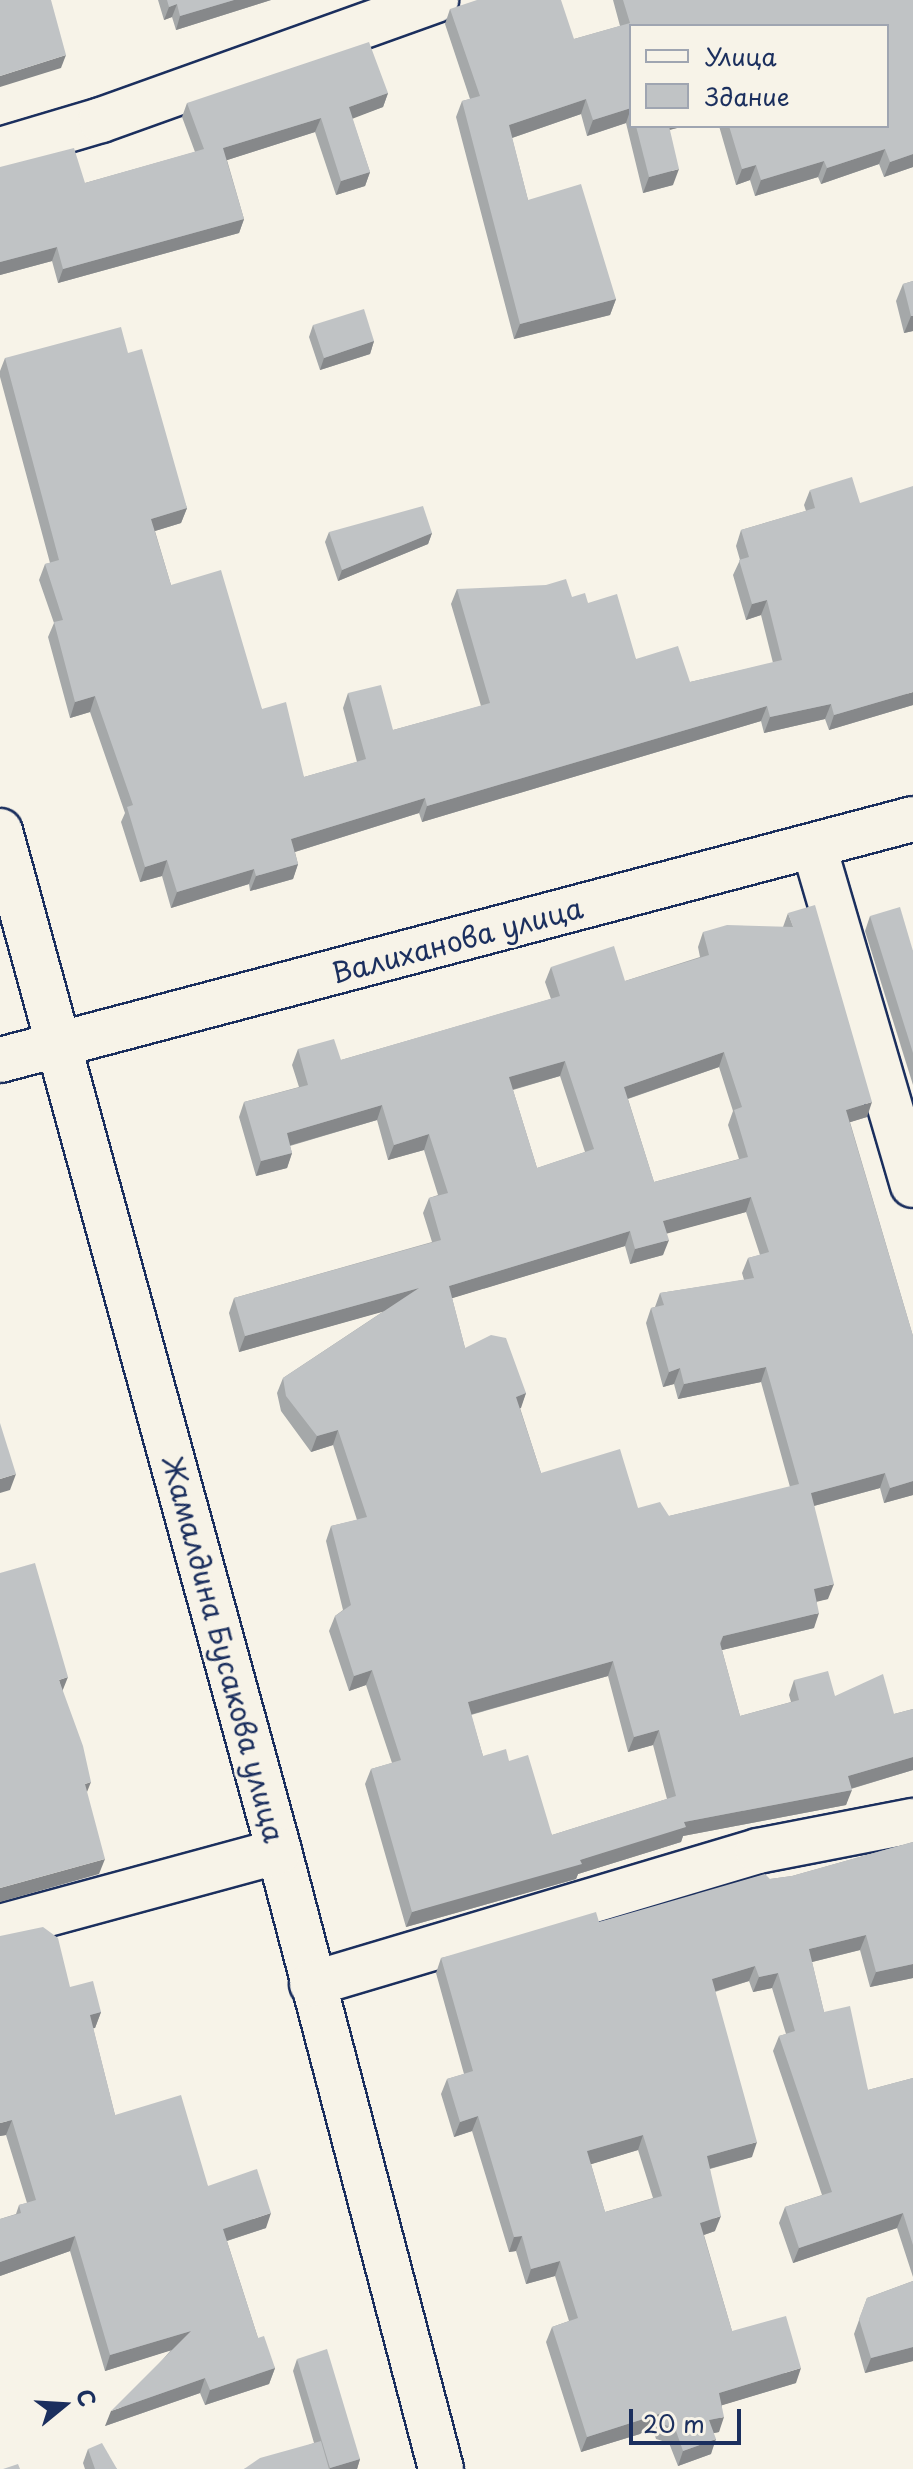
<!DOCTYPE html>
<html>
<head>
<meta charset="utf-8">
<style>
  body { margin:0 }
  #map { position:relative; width:913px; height:2469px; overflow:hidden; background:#f7f3e8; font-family:"Playpen Sans",sans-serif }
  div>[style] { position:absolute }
  .roads { filter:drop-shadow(2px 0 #1b2f5e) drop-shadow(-2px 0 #1b2f5e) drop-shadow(0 2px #1b2f5e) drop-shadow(0 -2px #1b2f5e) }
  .minor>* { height:44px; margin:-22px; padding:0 22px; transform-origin:22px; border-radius:22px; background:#f7f3e8 }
  .wall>* { inset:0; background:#a5a8a9 }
  .shaded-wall>* { inset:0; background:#86888a }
  .building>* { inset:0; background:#c0c3c5 }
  span { translate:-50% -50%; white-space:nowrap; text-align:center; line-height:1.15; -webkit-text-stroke:6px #f7f3e8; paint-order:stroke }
  .street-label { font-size:28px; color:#1b2f5e }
  .legend { position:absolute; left:629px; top:24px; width:260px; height:104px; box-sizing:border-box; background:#f7f3e8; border:2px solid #9fa5b1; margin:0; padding:10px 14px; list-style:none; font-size:24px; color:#1b2f5e }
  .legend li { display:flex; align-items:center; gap:16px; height:40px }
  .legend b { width:40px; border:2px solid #9fa5b1 }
  .north { position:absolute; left:24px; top:2365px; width:80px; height:80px; -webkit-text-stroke:6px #f7f3e8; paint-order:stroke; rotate:72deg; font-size:22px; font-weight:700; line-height:32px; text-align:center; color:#1b2f5e }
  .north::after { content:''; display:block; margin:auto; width:28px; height:36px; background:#1b2f5e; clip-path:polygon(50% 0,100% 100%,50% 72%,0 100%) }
  .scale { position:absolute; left:629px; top:2409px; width:112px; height:36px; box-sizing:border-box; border:4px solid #1b2f5e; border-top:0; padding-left:10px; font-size:24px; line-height:28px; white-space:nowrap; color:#1b2f5e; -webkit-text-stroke:6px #f7f3e8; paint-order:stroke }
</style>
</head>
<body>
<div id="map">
  <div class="roads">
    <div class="minor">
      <i style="left:0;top:150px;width:105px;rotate:-16.5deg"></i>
      <i style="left:101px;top:120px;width:356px;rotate:-19.7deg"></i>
      <i style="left:0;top:831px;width:1057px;rotate:74.7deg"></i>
      <i style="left:279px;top:1851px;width:639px;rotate:75.31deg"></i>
      <i style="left:814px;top:847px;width:352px;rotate:73.7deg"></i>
      <i style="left:0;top:1060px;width:944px;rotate:-14.79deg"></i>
      <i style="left:0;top:1927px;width:289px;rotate:-15.2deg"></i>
      <i style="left:312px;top:1984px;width:465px;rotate:-16.6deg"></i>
      <i style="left:758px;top:1851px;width:158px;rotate:-11deg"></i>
    </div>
  </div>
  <div class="wall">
    <i style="clip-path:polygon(158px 0,271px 0,176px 30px,172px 17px,164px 20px)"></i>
    <i style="clip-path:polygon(613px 0,913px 0,913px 167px,884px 177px,879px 164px,821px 184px,818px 177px,755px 196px,750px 180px,736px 185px,719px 126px,887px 126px,631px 26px,631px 126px,685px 126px,669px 130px,673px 185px,643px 193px,626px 123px,587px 136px,581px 114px,512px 138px,528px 200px,616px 299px,610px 315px,514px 339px,456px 117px,462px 101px,470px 99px,445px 24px,450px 9px,574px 39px,620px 26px)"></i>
    <i style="clip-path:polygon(388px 93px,383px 107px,352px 118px,370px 172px,365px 186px,336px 195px,315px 132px,227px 160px,244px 219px,239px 233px,58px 283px,52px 261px,0 275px,0 167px,85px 183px,195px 152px,182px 117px,187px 103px)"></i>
    <i style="clip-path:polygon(913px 281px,913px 331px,904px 333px,896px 301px,903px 284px)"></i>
    <i style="clip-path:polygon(313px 325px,374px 341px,370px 354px,320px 370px,309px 337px)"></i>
    <i style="clip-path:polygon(128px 353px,187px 508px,181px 523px,155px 531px,171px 585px,262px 709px,304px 777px,357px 762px,343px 708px,348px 693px,393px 730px,481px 706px,451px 604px,457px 589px,572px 597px,588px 603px,636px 659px,690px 682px,773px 663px,761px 615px,746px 620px,733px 575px,740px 560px,736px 546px,741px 530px,806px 511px,804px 505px,810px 490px,913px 705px,829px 730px,825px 719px,764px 733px,761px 721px,422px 822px,419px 813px,295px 852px,298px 864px,293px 879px,250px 891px,249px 884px,171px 908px,162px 876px,140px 882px,121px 822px,125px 813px,90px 712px,70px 718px,48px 637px,54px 623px,39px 580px,45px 564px,50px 563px,0 377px,0 371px,5px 358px)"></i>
    <i style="clip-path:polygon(329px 532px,432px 533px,428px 544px,338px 581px,325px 542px)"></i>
    <i style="clip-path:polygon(evenodd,788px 913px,867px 1117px,850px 1122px,913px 1336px,913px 1495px,884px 1503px,880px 1488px,814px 1506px,828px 1599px,817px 1601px,814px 1628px,722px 1650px,740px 1716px,791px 1702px,789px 1695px,794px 1680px,835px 1696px,894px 1714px,913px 1709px,913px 1770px,851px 1789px,846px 1805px,683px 1836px,681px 1842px,578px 1874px,576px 1879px,406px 1927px,365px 1784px,371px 1769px,392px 1763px,366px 1685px,349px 1691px,329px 1631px,335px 1616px,343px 1610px,326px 1541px,331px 1526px,357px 1520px,333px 1445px,311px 1452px,281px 1411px,277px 1393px,283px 1378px,384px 1311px,239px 1352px,229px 1313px,234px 1298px,432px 1242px,423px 1213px,429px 1198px,438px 1195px,424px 1150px,388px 1160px,377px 1120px,290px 1146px,292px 1153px,287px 1168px,256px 1176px,239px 1117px,244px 1102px,299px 1087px,292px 1065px,298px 1049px,341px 1060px,551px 999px,545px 982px,551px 967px,625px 981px,700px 957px,698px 947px,703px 932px,783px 927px,788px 913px,719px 1067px,733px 1111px,728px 1125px,739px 1159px,654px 1182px,628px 1099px,719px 1067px,788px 913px,560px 1076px,585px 1152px,537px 1168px,513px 1090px,560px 1076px,788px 913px,746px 1212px,760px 1255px,748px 1258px,742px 1273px,744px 1280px,660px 1293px,655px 1307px,651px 1308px,646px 1323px,663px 1387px,674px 1384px,678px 1399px,761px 1382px,790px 1487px,669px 1516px,638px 1508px,541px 1473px,520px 1408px,526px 1393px,465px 1348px,452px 1298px,625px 1246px,630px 1264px,663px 1255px,667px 1233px,746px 1212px,788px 913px,608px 1676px,628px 1752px,653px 1745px,667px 1799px,552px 1835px,509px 1761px,483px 1756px,471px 1715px,608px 1676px)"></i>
    <i style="clip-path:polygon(870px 916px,913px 951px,913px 1085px,865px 931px)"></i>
    <i style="clip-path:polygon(evenodd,913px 1842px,913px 1978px,870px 1987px,860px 1950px,812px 1962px,824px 2012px,868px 2090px,913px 2078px,913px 2277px,897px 2228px,793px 2263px,779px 2223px,785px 2207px,822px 2195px,773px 2051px,779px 2036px,786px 2034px,772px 1988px,753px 1992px,749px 1981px,715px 1992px,752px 2157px,710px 2169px,715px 2231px,704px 2235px,732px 2331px,796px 2383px,722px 2405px,719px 2432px,714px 2433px,711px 2454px,678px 2466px,669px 2443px,656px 2439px,653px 2430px,581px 2452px,546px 2342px,552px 2327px,569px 2321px,555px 2276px,526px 2284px,516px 2251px,509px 2252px,472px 2131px,454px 2137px,441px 2094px,447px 2079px,464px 2074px,436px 1973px,441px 1958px,599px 1922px,770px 1879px,792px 1876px,913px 1842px,638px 2150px,653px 2198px,605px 2212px,591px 2164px,638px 2150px)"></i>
    <i style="clip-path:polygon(70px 1987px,101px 2012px,95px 2028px,93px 2028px,115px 2115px,208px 2186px,266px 2228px,227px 2241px,258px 2338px,275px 2368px,269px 2384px,205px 2405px,200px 2393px,105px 2426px,171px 2350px,105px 2371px,70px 2251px,0 2276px,0 2219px,16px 2214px,19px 2205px,27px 2203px,6px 2135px,0 2136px)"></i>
    <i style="clip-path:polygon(913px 2281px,913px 2361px,865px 2373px,854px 2334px,867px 2298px)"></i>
    <i style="clip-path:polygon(297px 2359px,360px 2459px,357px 2469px,244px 2469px,314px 2443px,293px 2371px)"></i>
    <i style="clip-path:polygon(88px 2449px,117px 2469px,85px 2469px,83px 2463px)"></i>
  </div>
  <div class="shaded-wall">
    <i style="clip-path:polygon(234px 0,271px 0,176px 30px,180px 16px)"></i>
    <i style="clip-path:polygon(177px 4px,172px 17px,164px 20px,169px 7px)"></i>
    <i style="clip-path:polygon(66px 55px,61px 68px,0 87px,0 76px)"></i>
    <i style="clip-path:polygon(388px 93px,383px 107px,344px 122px,349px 107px)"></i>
    <i style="clip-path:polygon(586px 99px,581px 114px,503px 141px,509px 125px)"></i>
    <i style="clip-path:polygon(631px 108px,626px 123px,587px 136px,593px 120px)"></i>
    <i style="clip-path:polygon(321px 118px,315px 132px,218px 163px,223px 148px)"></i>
    <i style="clip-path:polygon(663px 126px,685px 126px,661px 132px)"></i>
    <i style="clip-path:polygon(885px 149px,879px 164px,821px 184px,827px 168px)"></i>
    <i style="clip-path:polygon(913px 154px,913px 167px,884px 177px,890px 162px)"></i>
    <i style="clip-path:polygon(824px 161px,818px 177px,755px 196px,761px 180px)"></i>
    <i style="clip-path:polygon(756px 165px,750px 180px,736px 185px,742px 169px)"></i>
    <i style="clip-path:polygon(679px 169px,673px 185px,643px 193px,649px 177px)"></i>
    <i style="clip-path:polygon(370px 172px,365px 186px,336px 195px,341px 181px)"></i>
    <i style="clip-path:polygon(244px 219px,239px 233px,58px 283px,63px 269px)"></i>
    <i style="clip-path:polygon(57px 247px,52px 261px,0 275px,0 262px)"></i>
    <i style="clip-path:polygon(616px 299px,610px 315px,514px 339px,520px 324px)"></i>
    <i style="clip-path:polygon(911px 316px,913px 316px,913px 331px,904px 333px)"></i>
    <i style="clip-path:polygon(374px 341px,370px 354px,320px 370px,324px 358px)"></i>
    <i style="clip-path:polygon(187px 508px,181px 523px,145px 534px,151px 519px)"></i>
    <i style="clip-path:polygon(432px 533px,428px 544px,338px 581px,342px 570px)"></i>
    <i style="clip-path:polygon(767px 600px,761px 615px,746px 620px,752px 604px)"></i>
    <i style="clip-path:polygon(913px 692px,913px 705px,829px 730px,834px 715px)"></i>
    <i style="clip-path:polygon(95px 696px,90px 712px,70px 718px,75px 702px)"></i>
    <i style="clip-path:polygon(831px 704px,825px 719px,764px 733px,770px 717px)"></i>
    <i style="clip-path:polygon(767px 706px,761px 721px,422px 822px,427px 806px)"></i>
    <i style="clip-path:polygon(425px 798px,419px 813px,285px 855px,291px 839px)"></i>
    <i style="clip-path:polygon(167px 860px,162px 876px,140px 882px,145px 867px)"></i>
    <i style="clip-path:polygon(298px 864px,293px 879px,250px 891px,256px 876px)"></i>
    <i style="clip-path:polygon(254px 869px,249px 884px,171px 908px,177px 892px)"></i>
    <i style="clip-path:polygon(724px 1052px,719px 1067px,618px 1102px,624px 1087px)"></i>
    <i style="clip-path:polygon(565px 1061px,560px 1076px,504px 1092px,509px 1077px)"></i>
    <i style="clip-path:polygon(872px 1102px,867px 1117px,841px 1125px,846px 1110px)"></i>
    <i style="clip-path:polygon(382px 1105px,377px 1120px,281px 1148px,287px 1133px)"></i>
    <i style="clip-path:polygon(429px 1134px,424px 1150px,388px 1160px,394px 1145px)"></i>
    <i style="clip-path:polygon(292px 1153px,287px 1168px,256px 1176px,261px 1161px)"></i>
    <i style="clip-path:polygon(751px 1197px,746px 1212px,658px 1236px,663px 1221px)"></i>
    <i style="clip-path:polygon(630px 1231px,625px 1246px,443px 1301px,449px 1286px)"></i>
    <i style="clip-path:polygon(669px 1240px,663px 1255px,630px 1264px,635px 1249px)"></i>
    <i style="clip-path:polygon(419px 1288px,414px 1303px,239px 1352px,245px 1336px)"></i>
    <i style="clip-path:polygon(766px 1367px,761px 1382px,678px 1399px,684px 1384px)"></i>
    <i style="clip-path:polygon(680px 1368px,674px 1384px,663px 1387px,669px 1372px)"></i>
    <i style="clip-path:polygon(526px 1393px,521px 1408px,511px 1412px,516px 1397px)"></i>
    <i style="clip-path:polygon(338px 1430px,333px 1445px,311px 1452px,317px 1436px)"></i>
    <i style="clip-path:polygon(885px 1473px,880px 1488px,806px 1508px,811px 1493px)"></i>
    <i style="clip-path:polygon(16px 1474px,10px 1490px,0 1493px,0 1479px)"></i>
    <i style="clip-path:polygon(913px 1481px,913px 1495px,884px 1503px,890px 1488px)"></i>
    <i style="clip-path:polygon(834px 1584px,828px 1599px,808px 1604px,814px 1589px)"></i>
    <i style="clip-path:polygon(819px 1613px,814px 1628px,718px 1651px,723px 1636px)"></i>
    <i style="clip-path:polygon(613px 1661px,608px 1676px,462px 1717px,468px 1702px)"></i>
    <i style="clip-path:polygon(372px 1670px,366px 1685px,349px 1691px,354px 1676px)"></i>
    <i style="clip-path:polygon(68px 1677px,62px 1692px,59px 1680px)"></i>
    <i style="clip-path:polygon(659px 1730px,653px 1745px,628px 1752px,634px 1737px)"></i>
    <i style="clip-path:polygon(913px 1757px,913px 1770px,843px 1791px,848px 1776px)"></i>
    <i style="clip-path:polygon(91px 1782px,85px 1797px,85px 1784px)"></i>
    <i style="clip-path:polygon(852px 1790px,846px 1805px,683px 1836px,681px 1842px,578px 1874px,576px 1879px,406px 1927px,412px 1912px,580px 1860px,684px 1822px)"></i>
    <i style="clip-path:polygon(105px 1859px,99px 1874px,0 1902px,0 1888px)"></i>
    <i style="clip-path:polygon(866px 1935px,860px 1950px,804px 1964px,809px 1949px)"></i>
    <i style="clip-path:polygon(913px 1964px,913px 1978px,870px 1987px,876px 1972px)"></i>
    <i style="clip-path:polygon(755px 1966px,749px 1981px,706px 1994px,712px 1979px)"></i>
    <i style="clip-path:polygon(778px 1973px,772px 1988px,753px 1992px,759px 1977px)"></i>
    <i style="clip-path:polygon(101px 2012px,95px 2028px,84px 2030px,90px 2015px)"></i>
    <i style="clip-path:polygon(478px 2116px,472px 2131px,454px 2137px,460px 2122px)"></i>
    <i style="clip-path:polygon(12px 2120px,6px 2135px,0 2136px,0 2123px)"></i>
    <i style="clip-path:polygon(643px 2135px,638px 2150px,582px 2167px,587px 2151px)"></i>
    <i style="clip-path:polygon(757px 2142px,752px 2157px,701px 2171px,707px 2156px)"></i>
    <i style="clip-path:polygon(271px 2213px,266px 2228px,217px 2244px,223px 2229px)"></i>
    <i style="clip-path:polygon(903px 2213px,897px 2228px,793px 2263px,799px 2248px)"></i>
    <i style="clip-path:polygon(721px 2216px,715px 2231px,695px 2238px,700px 2223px)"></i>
    <i style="clip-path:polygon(75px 2236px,70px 2251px,0 2276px,0 2262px)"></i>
    <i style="clip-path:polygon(522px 2236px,516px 2251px,509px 2252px,514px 2237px)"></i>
    <i style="clip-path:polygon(560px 2261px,555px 2276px,526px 2284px,531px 2269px)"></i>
    <i style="clip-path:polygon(191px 2331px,185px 2346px,105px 2371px,110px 2355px)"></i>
    <i style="clip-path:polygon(913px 2347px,913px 2361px,865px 2373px,871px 2358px)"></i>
    <i style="clip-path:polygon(275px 2368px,269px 2384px,205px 2405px,210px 2390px)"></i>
    <i style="clip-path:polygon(801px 2368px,796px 2383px,713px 2408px,719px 2393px)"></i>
    <i style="clip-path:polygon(205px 2378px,200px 2393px,105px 2426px,111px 2411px)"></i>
    <i style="clip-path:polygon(659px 2414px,653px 2430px,581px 2452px,587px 2437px)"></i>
    <i style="clip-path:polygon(724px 2417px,719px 2432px,704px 2435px,709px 2420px)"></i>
    <i style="clip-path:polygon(716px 2439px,711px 2454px,678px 2466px,683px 2451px)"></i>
    <i style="clip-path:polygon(360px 2459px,357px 2469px,330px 2469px,330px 2468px)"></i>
  </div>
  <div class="building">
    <i style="clip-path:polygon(0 0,51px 0,66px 55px,0 76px)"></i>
    <i style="clip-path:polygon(167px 0,234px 0,180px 16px,177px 4px,169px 7px)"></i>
    <i style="clip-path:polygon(477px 0,561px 0,574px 39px,630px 23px,623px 0,913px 0,913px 154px,890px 162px,885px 149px,827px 168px,824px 161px,761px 180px,756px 165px,742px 169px,729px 126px,887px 126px,887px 26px,631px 26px,631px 108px,593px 120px,586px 99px,509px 125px,528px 200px,581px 184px,616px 299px,520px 324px,462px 101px,480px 96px,450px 9px)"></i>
    <i style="clip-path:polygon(369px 42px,388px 93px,349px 107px,370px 172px,341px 181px,321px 118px,223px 148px,244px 219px,63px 269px,57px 247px,0 262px,0 167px,74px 148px,85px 183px,204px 149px,187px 103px)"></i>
    <i style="clip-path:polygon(636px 126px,669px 126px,679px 169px,649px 177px)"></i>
    <i style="clip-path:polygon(913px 281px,913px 316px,911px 316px,903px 284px)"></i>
    <i style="clip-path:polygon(364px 309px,374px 341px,324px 358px,313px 325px)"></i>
    <i style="clip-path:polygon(121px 327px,128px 353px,142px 349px,187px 508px,151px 519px,171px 585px,221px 570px,262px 709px,286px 702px,304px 777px,366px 759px,348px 693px,381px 685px,393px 730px,490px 703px,457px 589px,546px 585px,566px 579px,572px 597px,585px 593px,588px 603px,617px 594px,636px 659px,678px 646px,690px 682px,782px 660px,767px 600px,752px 604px,739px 560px,749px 557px,741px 530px,815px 508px,810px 490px,852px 477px,860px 503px,913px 486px,913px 692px,834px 715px,831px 704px,770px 717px,767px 706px,427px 806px,425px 798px,291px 839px,298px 864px,256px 876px,254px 869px,177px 892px,167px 860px,145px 867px,127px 807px,133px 805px,95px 696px,75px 702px,54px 622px,63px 620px,45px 564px,59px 560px,5px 358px)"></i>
    <i style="clip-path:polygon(423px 506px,432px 533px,342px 570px,329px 532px)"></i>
    <i style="clip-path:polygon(evenodd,815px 905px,872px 1102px,846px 1110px,913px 1336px,913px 1481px,890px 1488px,885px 1473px,811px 1493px,834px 1584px,814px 1589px,819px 1613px,723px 1636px,720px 1643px,740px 1716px,799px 1700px,794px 1680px,828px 1671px,835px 1696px,883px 1674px,894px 1714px,913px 1709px,913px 1757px,848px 1776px,852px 1790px,684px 1822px,686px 1827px,580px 1860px,582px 1864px,412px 1912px,371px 1769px,401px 1760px,372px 1670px,354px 1676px,335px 1616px,351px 1605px,331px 1526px,367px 1517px,338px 1430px,317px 1436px,286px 1396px,283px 1378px,419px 1288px,245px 1336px,234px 1298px,441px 1240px,429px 1198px,448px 1193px,429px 1134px,394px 1145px,382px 1105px,287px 1133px,292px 1153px,261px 1161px,244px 1102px,308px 1085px,298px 1049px,334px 1039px,341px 1060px,560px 996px,551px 967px,614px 946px,625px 981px,709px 955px,703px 932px,727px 925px,793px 927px,788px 913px,815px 905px,724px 1052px,742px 1107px,734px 1110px,748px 1157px,654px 1182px,624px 1087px,724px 1052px,815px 905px,565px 1061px,594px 1149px,537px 1168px,509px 1077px,565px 1061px,815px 905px,751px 1197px,769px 1252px,748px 1258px,754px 1278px,660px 1293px,664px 1305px,651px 1308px,669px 1372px,680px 1368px,684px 1384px,766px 1367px,799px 1484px,669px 1516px,660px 1502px,638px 1508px,620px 1449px,541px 1473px,516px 1397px,526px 1393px,506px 1338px,491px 1335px,465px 1348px,449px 1286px,630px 1231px,635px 1249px,669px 1240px,663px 1221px,751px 1197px,815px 905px,613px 1661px,634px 1737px,659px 1730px,676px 1796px,552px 1835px,528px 1755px,509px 1761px,506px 1749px,483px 1756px,468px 1702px,613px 1661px)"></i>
    <i style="clip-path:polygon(900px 907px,913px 951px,913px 1053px,870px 916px)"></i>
    <i style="clip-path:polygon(0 1423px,16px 1474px,0 1479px)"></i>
    <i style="clip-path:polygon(35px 1563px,68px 1677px,59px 1680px,83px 1746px,91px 1782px,85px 1784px,105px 1859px,0 1888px,0 1573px)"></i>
    <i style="clip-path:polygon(evenodd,913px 1842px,913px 1964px,876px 1972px,866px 1935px,809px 1949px,824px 2012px,850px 2006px,868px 2090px,913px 2078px,913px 2245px,903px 2213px,799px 2248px,785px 2207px,832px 2192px,779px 2036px,795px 2031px,778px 1973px,759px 1977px,755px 1966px,712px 1979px,757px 2142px,707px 2156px,721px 2216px,700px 2223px,732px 2331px,786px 2316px,801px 2368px,719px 2393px,724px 2417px,709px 2420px,716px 2439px,683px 2451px,675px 2428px,662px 2424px,659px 2414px,587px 2437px,552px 2327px,578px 2318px,560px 2261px,531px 2269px,522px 2236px,514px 2237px,478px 2116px,460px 2122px,447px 2079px,473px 2071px,441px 1958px,596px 1912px,599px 1922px,765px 1874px,770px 1879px,792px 1876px,913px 1842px,643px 2135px,662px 2196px,605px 2212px,587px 2151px,643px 2135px)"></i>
    <i style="clip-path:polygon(43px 1927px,58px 1938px,70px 1987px,93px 1981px,101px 2012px,90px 2015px,115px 2115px,181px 2095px,208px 2186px,257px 2169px,271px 2213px,223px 2229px,258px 2338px,264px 2336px,275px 2368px,210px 2390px,205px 2378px,111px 2411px,191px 2331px,110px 2355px,75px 2236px,0 2262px,0 2219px,21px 2213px,19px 2205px,36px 2200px,12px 2120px,0 2123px,0 1936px)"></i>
    <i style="clip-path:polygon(913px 2281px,913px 2347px,871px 2358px,859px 2319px,867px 2298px)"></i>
    <i style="clip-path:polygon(327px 2349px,360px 2459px,330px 2468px,297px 2359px)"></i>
    <i style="clip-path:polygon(321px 2441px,329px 2469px,244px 2469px,260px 2458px)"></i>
    <i style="clip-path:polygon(102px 2443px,117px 2469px,95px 2469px,88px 2449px)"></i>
    <i style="clip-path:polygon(18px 2464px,20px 2469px,3px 2469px)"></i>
  </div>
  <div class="street-label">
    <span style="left:457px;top:940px;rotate:-15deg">Валиханова улица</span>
    <span style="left:224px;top:1649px;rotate:75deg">Жамалдина Бусакова улица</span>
  </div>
  <ul class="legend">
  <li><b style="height:10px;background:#f7f3e8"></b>Улица</li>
  <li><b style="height:22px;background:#c0c3c5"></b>Здание</li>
  </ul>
  <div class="north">С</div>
  <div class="scale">20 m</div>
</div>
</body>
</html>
